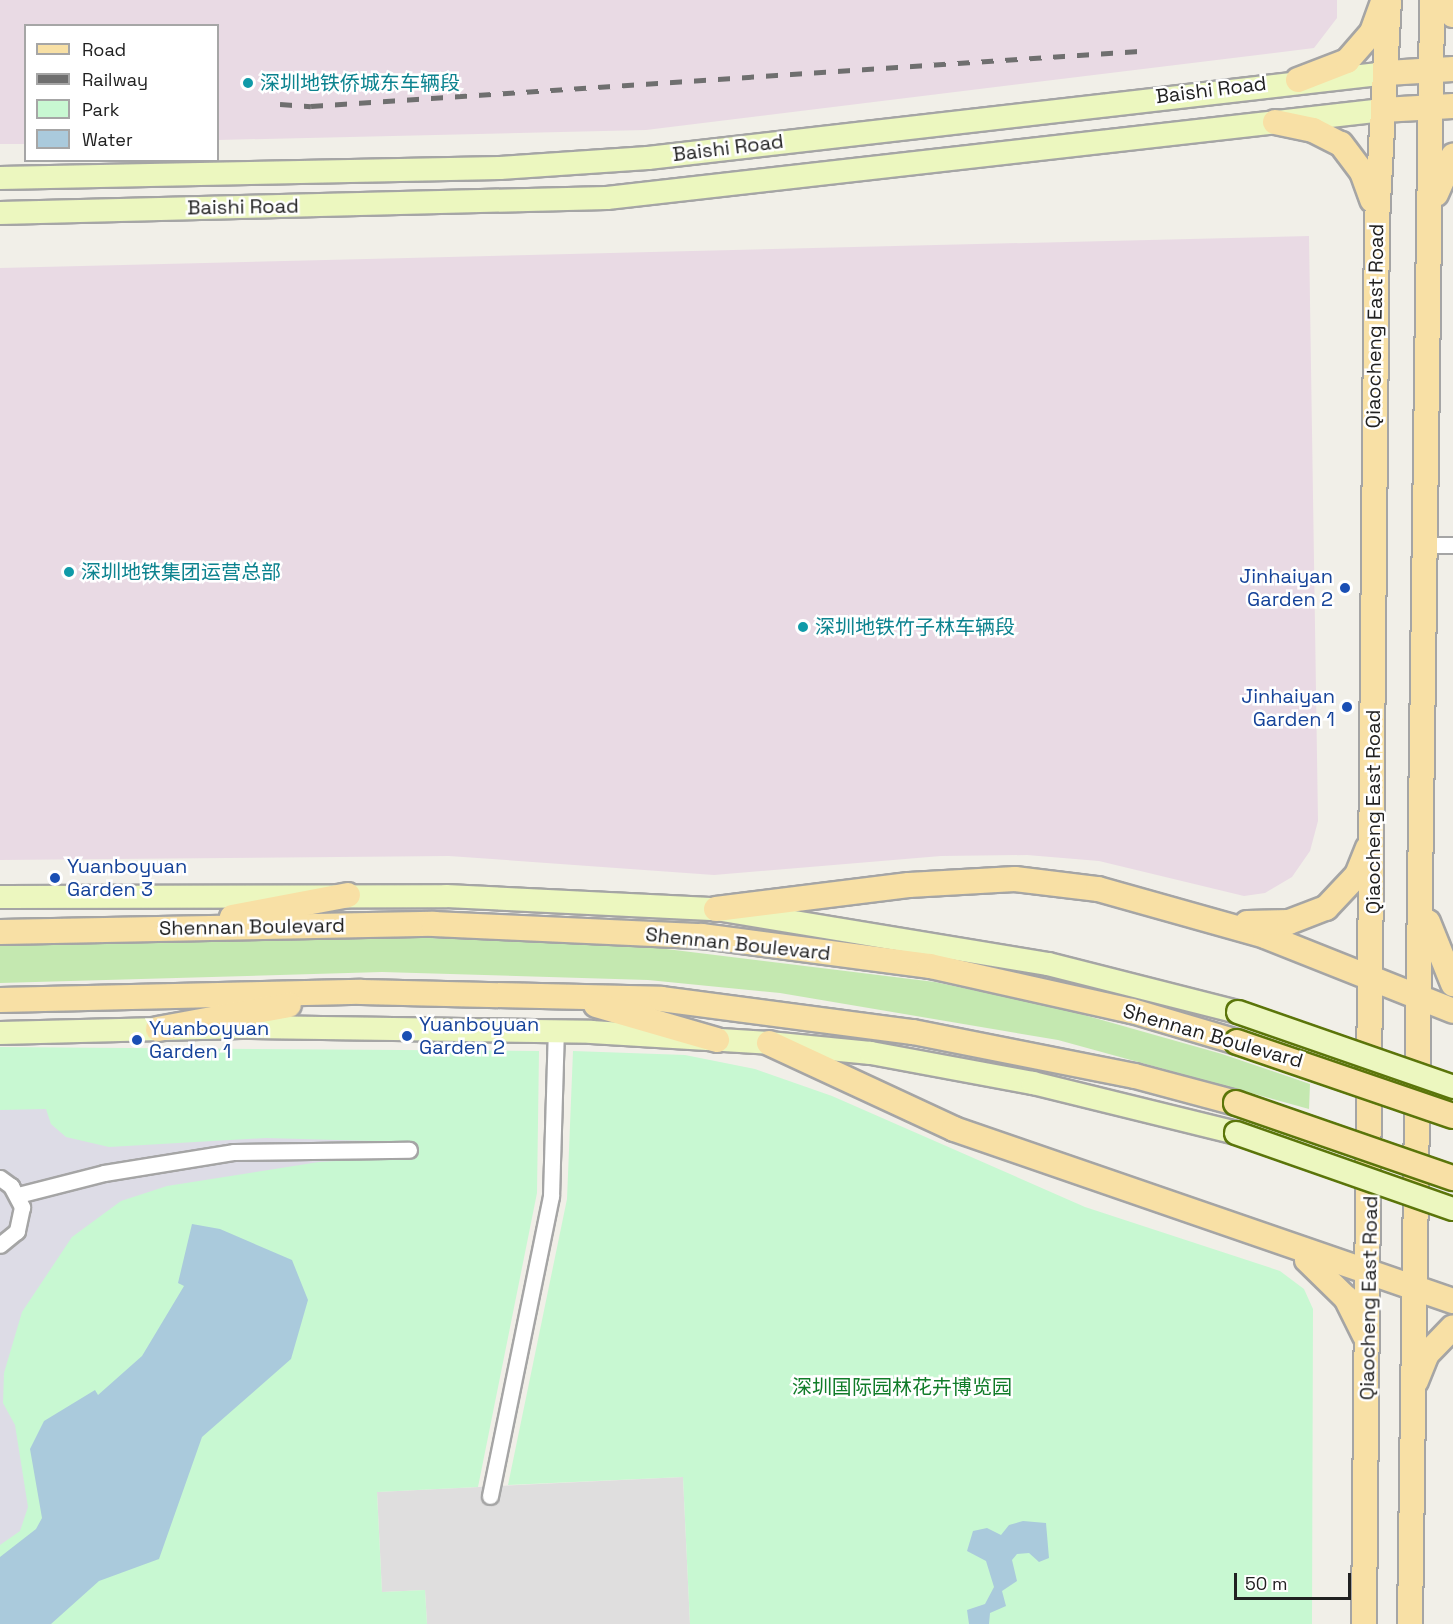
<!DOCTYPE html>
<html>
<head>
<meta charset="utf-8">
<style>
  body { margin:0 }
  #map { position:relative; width:1453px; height:1624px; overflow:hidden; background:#f1efe8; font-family:"Space Grotesk","Noto Sans SC",sans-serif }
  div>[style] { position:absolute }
  .residential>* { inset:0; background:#dfdede }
  .industrial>* { inset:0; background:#e9dae4 }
  .grass>* { inset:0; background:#c4e8b0 }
  .park>* { inset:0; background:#c8f8d2 }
  .plaza>* { inset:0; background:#dddce6 }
  .water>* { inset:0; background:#aacadc }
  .roads { filter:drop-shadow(2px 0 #a5a5a5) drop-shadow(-2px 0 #a5a5a5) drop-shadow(0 2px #a5a5a5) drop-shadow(0 -2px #a5a5a5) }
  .street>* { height:15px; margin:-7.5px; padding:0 7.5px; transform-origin:7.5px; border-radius:7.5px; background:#fff }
  .secondary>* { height:22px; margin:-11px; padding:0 11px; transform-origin:11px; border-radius:11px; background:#ecf7bf }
  .primary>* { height:24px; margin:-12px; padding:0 12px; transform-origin:12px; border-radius:12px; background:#f8e0a5 }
  .rail>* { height:4.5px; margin-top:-2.25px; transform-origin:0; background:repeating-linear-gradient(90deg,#6f6f6f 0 12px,transparent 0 24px) }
  .bridges { filter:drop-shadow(2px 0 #5b750a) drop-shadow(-2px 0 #5b750a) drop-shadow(0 2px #5b750a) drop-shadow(0 -2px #5b750a) }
  .secondary-bridge>* { height:22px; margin:-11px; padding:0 11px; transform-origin:11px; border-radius:11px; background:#ecf7bf }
  .primary-bridge>* { height:24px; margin:-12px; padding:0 12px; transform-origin:12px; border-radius:12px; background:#f8e0a5 }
  .dots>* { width:16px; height:16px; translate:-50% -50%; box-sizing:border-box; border:3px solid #fff; border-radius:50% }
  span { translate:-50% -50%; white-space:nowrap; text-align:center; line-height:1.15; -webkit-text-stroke:5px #fff; paint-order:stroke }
  .culture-label { font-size:20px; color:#0d838f }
  .left { translate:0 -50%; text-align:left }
  .street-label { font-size:20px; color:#212121 }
  .transit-label { font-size:20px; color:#164399 }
  .right { translate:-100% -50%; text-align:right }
  .park-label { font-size:20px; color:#117c29 }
  .legend { position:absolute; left:24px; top:24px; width:195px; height:138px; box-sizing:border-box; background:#fff; border:2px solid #a6a6a6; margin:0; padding:8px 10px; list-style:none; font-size:18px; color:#212121 }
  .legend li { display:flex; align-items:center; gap:12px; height:30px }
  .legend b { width:30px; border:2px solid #a6a6a6 }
  .scale { position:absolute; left:1234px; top:1573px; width:117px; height:27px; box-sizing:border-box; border:3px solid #212121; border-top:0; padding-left:8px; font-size:18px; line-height:21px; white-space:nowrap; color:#212121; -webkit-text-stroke:4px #fff; paint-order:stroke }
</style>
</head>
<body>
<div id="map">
  <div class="residential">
    <i style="clip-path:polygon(683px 1477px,690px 1624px,427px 1624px,425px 1590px,382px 1592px,377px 1492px)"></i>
  </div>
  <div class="industrial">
    <i style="clip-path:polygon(0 0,1337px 0,1337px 18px,1314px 48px,646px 130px,218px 140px,218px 26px,26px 26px,25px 144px,0 144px)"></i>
    <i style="clip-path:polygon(1309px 236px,1318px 821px,1310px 851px,1292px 877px,1265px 893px,1244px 896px,1099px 861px,1027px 855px,941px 856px,714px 875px,449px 856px,0 860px,0 268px)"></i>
  </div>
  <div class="grass">
    <i style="clip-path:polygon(382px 936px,650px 947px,935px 982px,1063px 1009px,1222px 1054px,1310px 1084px,1309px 1109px,1058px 1040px,780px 993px,648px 980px,382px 972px,0 983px,0 942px)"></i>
  </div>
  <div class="park">
    <i style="clip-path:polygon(0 1047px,539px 1051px,537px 1193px,478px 1487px,377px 1492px,382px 1592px,425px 1590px,427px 1624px,0 1624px)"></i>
    <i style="clip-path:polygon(573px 1051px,685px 1055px,755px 1069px,832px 1096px,1085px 1207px,1280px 1271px,1304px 1289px,1313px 1309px,1312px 1624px,690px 1624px,683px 1477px,508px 1485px,567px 1199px)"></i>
  </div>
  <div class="plaza">
    <i style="clip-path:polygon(46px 1109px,51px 1124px,66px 1137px,109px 1147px,266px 1138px,408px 1142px,409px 1150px,407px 1157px,319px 1162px,167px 1186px,121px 1201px,72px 1237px,22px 1312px,4px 1373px,3px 1403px,15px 1425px,28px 1507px,20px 1531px,0 1545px,0 1110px)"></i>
  </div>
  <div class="water">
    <i style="clip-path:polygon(192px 1224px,220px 1229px,292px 1260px,308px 1300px,291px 1359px,202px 1437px,159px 1559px,99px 1581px,51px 1624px,0 1624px,0 1557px,36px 1529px,42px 1518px,30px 1449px,44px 1421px,95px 1390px,98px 1395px,142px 1356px,184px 1286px,178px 1283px)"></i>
    <i style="clip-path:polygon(1023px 1521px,1046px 1523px,1049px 1558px,1039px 1562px,1029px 1553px,1017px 1554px,1012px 1560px,1017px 1581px,1002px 1591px,1006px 1606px,990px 1613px,989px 1624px,969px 1624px,967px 1610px,985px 1604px,994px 1587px,986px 1561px,967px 1551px,973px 1531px,987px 1528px,1001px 1535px,1009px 1525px)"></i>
  </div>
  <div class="roads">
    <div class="street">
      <i style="left:1427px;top:545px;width:26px"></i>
      <i style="left:0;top:1178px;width:14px;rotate:36deg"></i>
      <i style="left:11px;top:1186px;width:24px;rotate:62deg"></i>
      <i style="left:22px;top:1207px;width:25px;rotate:102deg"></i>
      <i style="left:17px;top:1231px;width:22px;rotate:141deg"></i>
      <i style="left:18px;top:1195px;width:89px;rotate:-14.3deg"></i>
      <i style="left:104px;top:1173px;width:132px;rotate:-9.2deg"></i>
      <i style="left:234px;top:1152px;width:175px;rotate:-0.7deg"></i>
      <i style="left:490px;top:1496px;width:306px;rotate:-78.5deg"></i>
      <i style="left:551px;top:1196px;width:164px;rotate:-88.3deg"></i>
    </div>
    <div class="secondary">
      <i style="left:0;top:178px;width:500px;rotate:-1.15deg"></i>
      <i style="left:500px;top:168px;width:148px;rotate:-3.9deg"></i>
      <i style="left:648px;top:158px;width:744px;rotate:-6.56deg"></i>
      <i style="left:0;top:213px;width:607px;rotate:-1.42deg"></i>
      <i style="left:607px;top:198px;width:781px;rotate:-6.47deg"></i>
      <i style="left:0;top:897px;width:446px;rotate:-0.1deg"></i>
      <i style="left:446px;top:896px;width:270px;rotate:2.8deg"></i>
      <i style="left:716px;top:909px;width:337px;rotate:9.4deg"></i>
      <i style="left:1048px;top:964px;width:196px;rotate:14.2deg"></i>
      <i style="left:0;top:1033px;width:251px;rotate:-1.4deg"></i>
      <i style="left:251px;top:1027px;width:340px;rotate:0.8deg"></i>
      <i style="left:591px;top:1032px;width:178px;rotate:3.5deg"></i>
      <i style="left:769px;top:1043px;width:102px;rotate:5.6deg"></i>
      <i style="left:871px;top:1053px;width:165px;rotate:10.5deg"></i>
      <i style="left:1033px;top:1083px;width:209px;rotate:13.8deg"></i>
    </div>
    <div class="primary">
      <i style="left:1445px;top:0;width:17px;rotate:62deg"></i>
      <i style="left:1387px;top:73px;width:66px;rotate:-3.5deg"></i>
      <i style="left:1298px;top:80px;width:53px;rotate:-21.2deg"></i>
      <i style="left:1347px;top:61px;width:38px;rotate:-49deg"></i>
      <i style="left:1372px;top:32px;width:32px;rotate:-70deg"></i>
      <i style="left:1383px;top:110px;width:70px;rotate:-3.3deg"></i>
      <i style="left:1275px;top:122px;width:39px;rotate:12deg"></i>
      <i style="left:1313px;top:130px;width:31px;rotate:27deg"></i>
      <i style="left:1341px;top:144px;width:35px;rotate:53deg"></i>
      <i style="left:1362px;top:172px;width:30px;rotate:70deg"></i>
      <i style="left:1436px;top:194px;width:42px;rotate:-65.9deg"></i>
      <i style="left:716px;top:909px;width:194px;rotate:-7.1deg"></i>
      <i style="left:909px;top:885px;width:106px;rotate:-3.2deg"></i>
      <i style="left:1015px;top:879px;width:84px;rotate:6.9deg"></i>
      <i style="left:1098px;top:889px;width:173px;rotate:15.7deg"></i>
      <i style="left:1265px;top:936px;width:202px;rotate:21.7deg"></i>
      <i style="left:232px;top:917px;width:118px;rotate:-10.7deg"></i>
      <i style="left:1428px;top:922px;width:67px;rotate:68deg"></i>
      <i style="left:1247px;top:923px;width:42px;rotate:-1.4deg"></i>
      <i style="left:1289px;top:922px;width:40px;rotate:-21deg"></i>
      <i style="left:1326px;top:908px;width:45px;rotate:-46.8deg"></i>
      <i style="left:1357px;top:875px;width:29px;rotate:-68deg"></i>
      <i style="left:0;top:932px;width:434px;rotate:-1.1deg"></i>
      <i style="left:434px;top:924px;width:268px;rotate:2.6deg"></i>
      <i style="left:702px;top:936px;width:230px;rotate:7.5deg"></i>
      <i style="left:930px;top:966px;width:207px;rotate:12.6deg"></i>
      <i style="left:1132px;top:1011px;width:109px;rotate:16.4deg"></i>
      <i style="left:0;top:1000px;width:361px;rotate:-1.3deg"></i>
      <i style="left:361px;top:992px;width:300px;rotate:1.3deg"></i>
      <i style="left:661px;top:999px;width:254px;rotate:7.5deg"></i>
      <i style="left:913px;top:1032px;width:226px;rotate:11.2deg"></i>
      <i style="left:1135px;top:1076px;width:105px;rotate:15deg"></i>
      <i style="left:596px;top:1005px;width:126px;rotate:16.1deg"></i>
      <i style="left:158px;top:1029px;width:133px;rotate:-10.4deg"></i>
      <i style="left:769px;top:1043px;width:204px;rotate:24.9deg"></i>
      <i style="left:954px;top:1129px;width:528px;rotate:19.02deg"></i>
      <i style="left:1307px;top:1260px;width:54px;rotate:44.3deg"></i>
      <i style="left:1346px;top:1298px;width:42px;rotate:63.4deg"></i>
      <i style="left:1416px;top:1381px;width:29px;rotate:-68deg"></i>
      <i style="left:1427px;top:1354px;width:37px;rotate:-46deg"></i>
      <i style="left:1364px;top:1624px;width:1403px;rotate:-89.47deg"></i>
      <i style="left:1377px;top:221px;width:221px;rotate:-86.9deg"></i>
      <i style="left:1410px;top:1624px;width:1624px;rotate:-89.22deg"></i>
    </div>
  </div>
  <div class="rail">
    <i style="left:280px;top:104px;width:31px;rotate:4deg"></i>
    <i style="left:311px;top:106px;width:830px;rotate:-3.8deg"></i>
  </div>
  <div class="bridges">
    <div class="secondary-bridge">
      <i style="left:1238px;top:1012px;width:228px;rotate:19.2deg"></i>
      <i style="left:1236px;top:1133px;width:230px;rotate:19.3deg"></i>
    </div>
    <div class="primary-bridge">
      <i style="left:1237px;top:1042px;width:228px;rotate:18.9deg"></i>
      <i style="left:1236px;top:1103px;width:230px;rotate:19.1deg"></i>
    </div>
  </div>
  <div class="dots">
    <i style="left:248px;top:83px;background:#0f9aa8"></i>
    <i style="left:69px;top:572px;background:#0f9aa8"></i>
    <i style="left:1345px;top:588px;background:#1a4fb4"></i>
    <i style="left:803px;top:627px;background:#0f9aa8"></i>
    <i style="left:1347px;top:707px;background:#1a4fb4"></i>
    <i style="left:55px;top:878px;background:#1a4fb4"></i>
    <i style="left:407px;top:1036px;background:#1a4fb4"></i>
    <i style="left:137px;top:1040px;background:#1a4fb4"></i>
  </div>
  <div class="culture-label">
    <span class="left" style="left:260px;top:83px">深圳地铁侨城东车辆段</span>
    <span class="left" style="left:81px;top:572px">深圳地铁集团运营总部</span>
    <span class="left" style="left:815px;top:627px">深圳地铁竹子林车辆段</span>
  </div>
  <div class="street-label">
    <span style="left:1211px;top:90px;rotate:-7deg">Baishi Road</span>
    <span style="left:728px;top:148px;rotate:-7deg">Baishi Road</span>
    <span style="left:243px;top:207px;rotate:-1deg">Baishi Road</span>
    <span style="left:1375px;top:326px;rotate:-89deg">Qiaocheng East Road</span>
    <span style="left:1373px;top:812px;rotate:-90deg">Qiaocheng East Road</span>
    <span style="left:252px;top:927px;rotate:-1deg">Shennan Boulevard</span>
    <span style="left:738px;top:944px;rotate:6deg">Shennan Boulevard</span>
    <span style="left:1213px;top:1036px;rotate:16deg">Shennan Boulevard</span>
    <span style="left:1369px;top:1298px;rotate:-89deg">Qiaocheng East Road</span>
  </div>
  <div class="transit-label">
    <span class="right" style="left:1333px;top:588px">Jinhaiyan<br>Garden 2</span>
    <span class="right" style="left:1335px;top:708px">Jinhaiyan<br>Garden 1</span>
    <span class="left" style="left:67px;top:878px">Yuanboyuan<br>Garden 3</span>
    <span class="left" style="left:419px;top:1036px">Yuanboyuan<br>Garden 2</span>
    <span class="left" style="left:149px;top:1040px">Yuanboyuan<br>Garden 1</span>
  </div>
  <div class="park-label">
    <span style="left:902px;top:1387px">深圳国际园林花卉博览园</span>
  </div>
  <ul class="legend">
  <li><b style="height:8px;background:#f8e0a5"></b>Road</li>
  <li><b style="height:8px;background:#6f6f6f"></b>Railway</li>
  <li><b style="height:16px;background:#c8f8d2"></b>Park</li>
  <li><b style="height:16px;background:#aacadc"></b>Water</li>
  </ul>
  <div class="scale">50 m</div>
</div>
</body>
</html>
